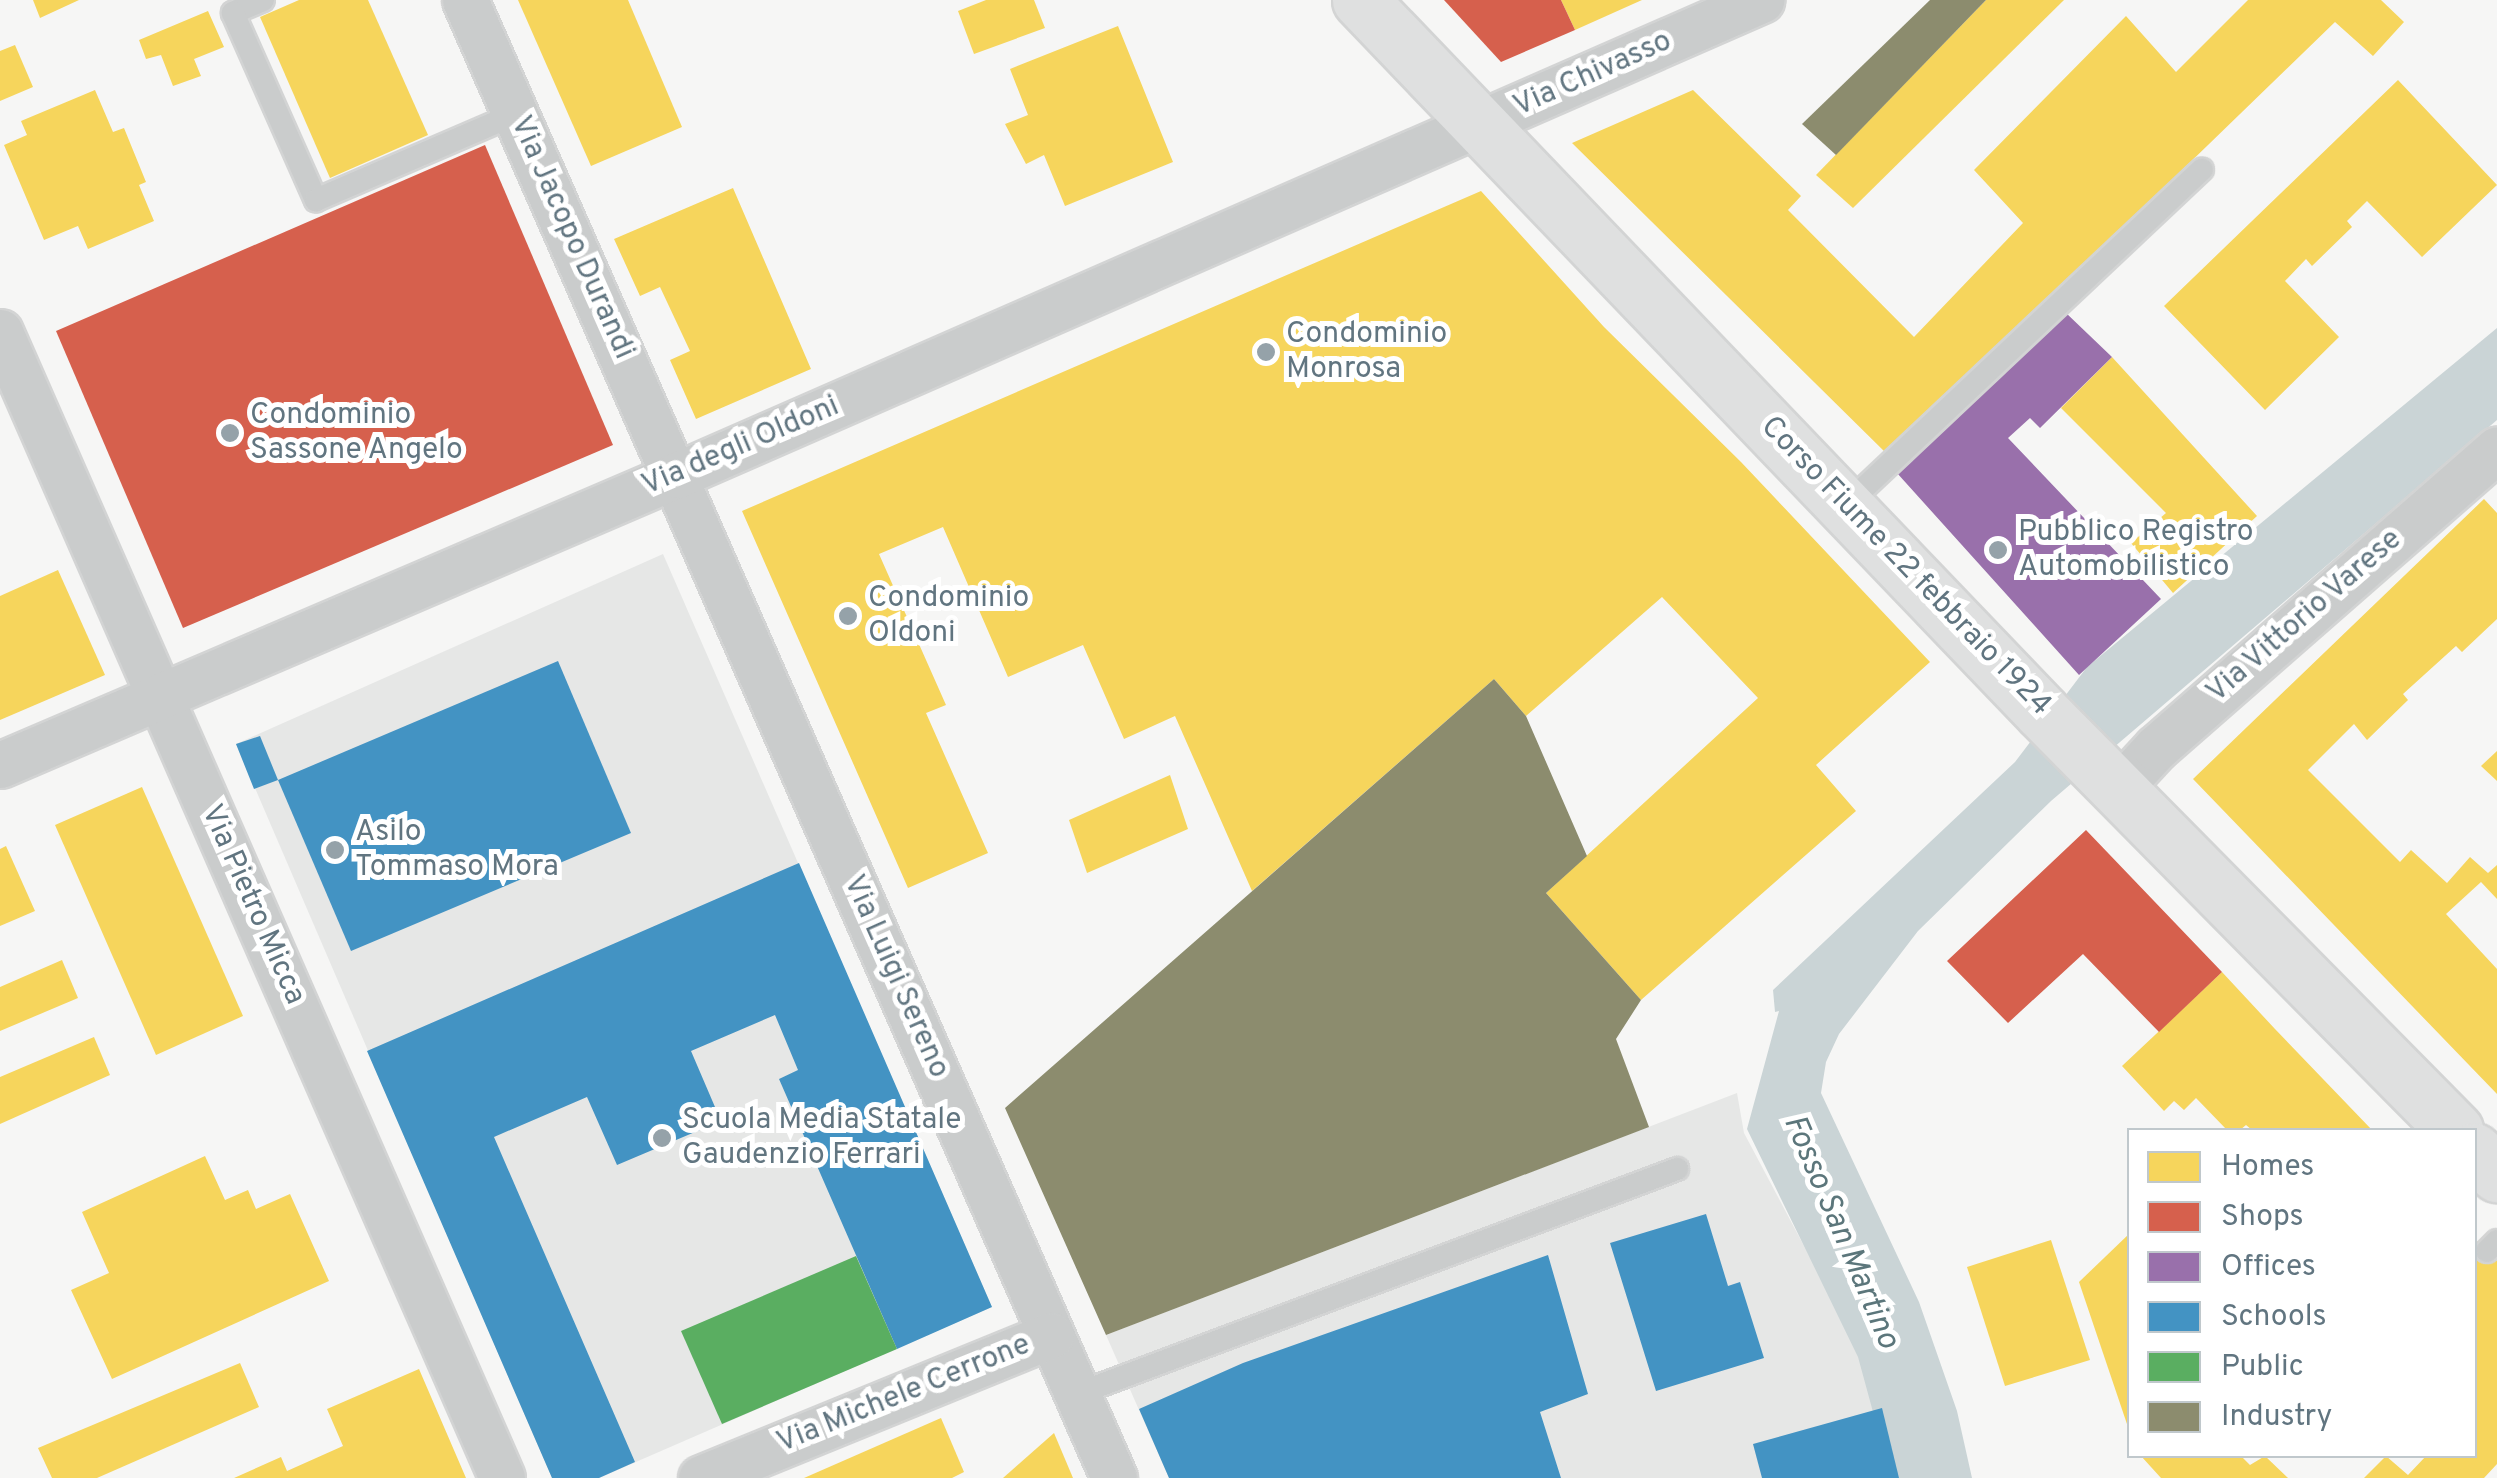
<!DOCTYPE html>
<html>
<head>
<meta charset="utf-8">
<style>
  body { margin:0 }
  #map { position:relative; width:2497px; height:1478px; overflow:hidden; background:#f6f6f5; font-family:Overpass,sans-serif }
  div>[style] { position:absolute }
  .built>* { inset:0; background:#e6e7e6 }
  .water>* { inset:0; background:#cad4d6 }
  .homes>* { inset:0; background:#f6d55c }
  .shops>* { inset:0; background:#d6604d }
  .offices>* { inset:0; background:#9970ab }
  .schools>* { inset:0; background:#4393c3 }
  .public>* { inset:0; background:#5aae61 }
  .industry>* { inset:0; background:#8c8c6e }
  .roads { filter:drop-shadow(2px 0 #d3d4d4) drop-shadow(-2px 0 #d3d4d4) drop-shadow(0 2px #d3d4d4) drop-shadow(0 -2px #d3d4d4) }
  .lane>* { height:22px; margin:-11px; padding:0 11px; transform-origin:11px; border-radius:11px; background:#cacccc }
  .street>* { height:45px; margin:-22.5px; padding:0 22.5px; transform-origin:22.5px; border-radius:22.5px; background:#cacccc }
  .secondary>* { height:55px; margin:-27.5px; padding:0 27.5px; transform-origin:27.5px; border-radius:27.5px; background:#dfe0e0 }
  .dots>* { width:28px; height:28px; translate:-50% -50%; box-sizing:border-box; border:5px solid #fff; border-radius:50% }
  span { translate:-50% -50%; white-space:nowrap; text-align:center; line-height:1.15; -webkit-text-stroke:10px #fff; paint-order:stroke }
  .street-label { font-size:30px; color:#617580 }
  .poi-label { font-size:30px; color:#617580 }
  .left { translate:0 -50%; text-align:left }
  .water-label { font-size:32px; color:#5c767b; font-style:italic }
  .legend { position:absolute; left:2127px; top:1128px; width:350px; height:330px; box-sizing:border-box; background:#fff; border:2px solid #c0c8cc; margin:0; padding:12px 18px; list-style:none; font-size:30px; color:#617580 }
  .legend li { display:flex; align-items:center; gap:20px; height:50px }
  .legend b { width:50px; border:2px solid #c0c8cc }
</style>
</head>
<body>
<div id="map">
  <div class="built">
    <i style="clip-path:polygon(663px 554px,992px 1307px,599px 1478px,552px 1478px,236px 744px)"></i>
    <i style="clip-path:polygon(1737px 1093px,1744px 1133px,1874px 1378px,1899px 1478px,1169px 1478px,1106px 1335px)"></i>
  </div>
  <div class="water">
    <i style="clip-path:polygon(2497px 328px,2497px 420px,2051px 801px,1918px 931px,1839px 1034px,1826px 1062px,1821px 1093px,1919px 1302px,1957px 1411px,1972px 1478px,1891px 1478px,1858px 1357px,1747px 1129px,1779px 1011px,1775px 1012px,1773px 990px,2015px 762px,2087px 667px)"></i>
  </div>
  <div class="homes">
    <i style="clip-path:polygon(33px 0,79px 0,40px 18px)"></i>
    <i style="clip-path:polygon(299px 0,368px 0,428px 135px,330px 178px,260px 17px)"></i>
    <i style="clip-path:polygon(518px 0,628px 0,682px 127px,591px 166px)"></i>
    <i style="clip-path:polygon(986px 0,1034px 0,1045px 28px,974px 54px,958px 11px)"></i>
    <i style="clip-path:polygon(1561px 0,1642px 0,1575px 30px)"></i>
    <i style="clip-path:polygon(1986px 0,2064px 0,1853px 208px,1816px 175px)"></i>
    <i style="clip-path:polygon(2248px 0,2381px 0,2404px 22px,2373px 56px,2335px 22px,1888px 455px,1572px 143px,1693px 90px,1801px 196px,1788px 210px,1914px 337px,2023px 223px,1974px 170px,2126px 16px,2176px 72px)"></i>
    <i style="clip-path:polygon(208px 11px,224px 47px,194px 59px,201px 76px,173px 86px,161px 55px,146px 59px,139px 40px)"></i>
    <i style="clip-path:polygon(1118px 26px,1173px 162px,1065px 206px,1044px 155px,1026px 164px,1005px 124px,1028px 115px,1010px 69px)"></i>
    <i style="clip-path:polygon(15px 45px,33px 87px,0 101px,0 51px)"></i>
    <i style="clip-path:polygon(2398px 80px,2497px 185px,2422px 257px,2367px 201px,2347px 221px,2352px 227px,2312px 266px,2306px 259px,2285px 281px,2339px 337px,2265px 410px,2164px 306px)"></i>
    <i style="clip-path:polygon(95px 90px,113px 132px,124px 128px,146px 182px,139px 185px,154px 221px,88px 249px,78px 226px,44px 240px,4px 145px,27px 135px,21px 121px)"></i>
    <i style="clip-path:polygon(733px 188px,811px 369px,696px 419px,670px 360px,690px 351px,660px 287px,640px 296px,614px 239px)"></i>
    <i style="clip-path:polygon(1481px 191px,1604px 327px,1741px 462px,1930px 662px,1816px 765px,1856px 811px,1641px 1000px,1546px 893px,1758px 698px,1662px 597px,1526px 716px,1494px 679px,1252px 891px,1175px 716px,1124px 739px,1083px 645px,1008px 677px,943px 527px,879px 554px,946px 705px,926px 713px,988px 853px,908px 888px,742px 511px)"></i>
    <i style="clip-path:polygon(2112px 357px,2257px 516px,2173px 593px,2131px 543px,2166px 513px,2061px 408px)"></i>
    <i style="clip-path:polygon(2484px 499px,2497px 513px,2497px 619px,2462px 652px,2456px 646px,2403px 694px,2408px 700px,2367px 740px,2354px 724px,2308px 770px,2400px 862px,2411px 850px,2447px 883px,2470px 857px,2488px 873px,2497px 865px,2497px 899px,2481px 882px,2446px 914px,2497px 969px,2497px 1094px,2193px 779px)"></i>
    <i style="clip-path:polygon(58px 570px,105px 675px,0 720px,0 596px)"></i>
    <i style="clip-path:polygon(2497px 751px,2497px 781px,2481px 766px)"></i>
    <i style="clip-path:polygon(1170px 775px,1188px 829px,1087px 873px,1069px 820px)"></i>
    <i style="clip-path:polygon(142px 787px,243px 1016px,156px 1055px,55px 825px)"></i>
    <i style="clip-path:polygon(6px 846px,35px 911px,0 926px,0 849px)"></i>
    <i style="clip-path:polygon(62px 960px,78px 998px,0 1031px,0 987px)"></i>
    <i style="clip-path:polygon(2222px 972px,2275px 1029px,2372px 1130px,2252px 1130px,2246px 1125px,2240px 1130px,2227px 1130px,2196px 1098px,2184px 1110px,2174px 1101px,2164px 1111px,2122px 1066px)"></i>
    <i style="clip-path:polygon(94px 1037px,110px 1075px,0 1124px,0 1077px)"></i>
    <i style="clip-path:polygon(205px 1156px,225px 1200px,248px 1190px,256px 1209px,290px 1194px,329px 1281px,112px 1379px,71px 1290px,109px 1273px,82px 1212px)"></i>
    <i style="clip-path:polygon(2130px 1233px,2130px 1430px,2129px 1430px,2079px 1282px)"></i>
    <i style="clip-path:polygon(2474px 1238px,2497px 1261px,2497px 1464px,2484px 1478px,2364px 1478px,2386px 1456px,2408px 1475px,2426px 1456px,2474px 1456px)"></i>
    <i style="clip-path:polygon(2051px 1240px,2090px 1360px,2005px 1386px,1967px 1267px)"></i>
    <i style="clip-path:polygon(240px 1363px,259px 1407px,97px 1478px,52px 1478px,38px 1448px)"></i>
    <i style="clip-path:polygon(419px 1369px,466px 1478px,234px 1478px,281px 1457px,287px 1471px,343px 1446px,327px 1409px)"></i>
    <i style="clip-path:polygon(941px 1418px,964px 1472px,952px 1478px,804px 1478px)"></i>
    <i style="clip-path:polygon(1054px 1433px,1073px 1478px,1003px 1478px)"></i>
    <i style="clip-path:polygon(2141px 1456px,2241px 1456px,2250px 1465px,2265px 1456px,2288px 1478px,2161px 1478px)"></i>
  </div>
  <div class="shops">
    <i style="clip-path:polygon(1444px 0,1561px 0,1575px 30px,1501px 62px)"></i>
    <i style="clip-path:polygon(485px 145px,613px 445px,183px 628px,56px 331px)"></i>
    <i style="clip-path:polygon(2086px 830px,2222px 972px,2159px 1032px,2083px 954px,2008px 1023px,1947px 961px)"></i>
  </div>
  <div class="offices">
    <i style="clip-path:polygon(2065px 312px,2112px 357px,2040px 428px,2030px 418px,2008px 438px,2161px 599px,2079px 675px,1897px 473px)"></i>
  </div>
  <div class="schools">
    <i style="clip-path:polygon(558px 661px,631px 833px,351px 951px,278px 780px)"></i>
    <i style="clip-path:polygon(260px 736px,278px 780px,254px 789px,236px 744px)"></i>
    <i style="clip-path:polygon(799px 863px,992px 1307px,897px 1349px,779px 1079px,798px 1070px,775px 1015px,691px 1051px,721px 1121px,617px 1165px,587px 1097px,494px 1137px,635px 1462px,599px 1478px,552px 1478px,367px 1051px)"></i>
    <i style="clip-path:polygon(1706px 1214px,1728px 1286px,1740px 1282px,1764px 1358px,1656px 1391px,1610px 1243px)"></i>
    <i style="clip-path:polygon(1548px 1255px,1588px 1394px,1540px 1412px,1561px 1478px,1169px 1478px,1139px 1409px,1243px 1363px)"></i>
    <i style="clip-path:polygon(1882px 1408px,1899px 1478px,1762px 1478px,1753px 1444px)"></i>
  </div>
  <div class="public">
    <i style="clip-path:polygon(856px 1256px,897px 1349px,722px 1424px,681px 1331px)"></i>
  </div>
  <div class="industry">
    <i style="clip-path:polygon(1930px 0,1986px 0,1836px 155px,1802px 124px)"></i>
    <i style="clip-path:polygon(1494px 679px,1526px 716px,1587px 856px,1546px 893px,1641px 1000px,1616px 1039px,1649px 1127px,1106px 1335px,1005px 1108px)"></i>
  </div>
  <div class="roads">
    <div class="lane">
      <i style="left:263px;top:0;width:33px;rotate:157deg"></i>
      <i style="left:233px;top:13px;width:205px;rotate:66.1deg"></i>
      <i style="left:316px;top:200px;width:218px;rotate:-23.3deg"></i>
      <i style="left:1846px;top:505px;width:489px;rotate:-43.3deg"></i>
      <i style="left:2487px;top:1251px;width:14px;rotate:-45deg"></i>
      <i style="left:1077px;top:1394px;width:641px;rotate:-20.56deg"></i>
    </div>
    <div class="street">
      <i style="left:465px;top:0;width:1614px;rotate:66.29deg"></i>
      <i style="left:0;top:332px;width:1251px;rotate:66.34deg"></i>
      <i style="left:0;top:765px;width:736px;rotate:-23.19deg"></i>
      <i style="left:677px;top:475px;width:1184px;rotate:-23.66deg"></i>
      <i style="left:2118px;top:789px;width:56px;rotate:-47.2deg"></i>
      <i style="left:2156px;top:748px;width:453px;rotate:-41.2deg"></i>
      <i style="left:701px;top:1478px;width:378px;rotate:-22.2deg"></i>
    </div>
    <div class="secondary">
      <i style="left:1360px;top:0;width:986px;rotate:46.23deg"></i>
      <i style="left:2042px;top:712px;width:588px;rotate:45.34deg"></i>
      <i style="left:2474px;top:1151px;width:33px;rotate:45deg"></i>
    </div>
  </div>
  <div class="dots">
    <i style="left:1266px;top:352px;background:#95a2a9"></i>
    <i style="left:230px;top:433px;background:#95a2a9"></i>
    <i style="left:1998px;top:550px;background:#95a2a9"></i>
    <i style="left:848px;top:616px;background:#95a2a9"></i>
    <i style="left:335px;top:850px;background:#95a2a9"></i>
    <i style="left:662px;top:1138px;background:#95a2a9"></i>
  </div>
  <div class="street-label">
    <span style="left:1593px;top:75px;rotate:-24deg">Via Chivasso</span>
    <span style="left:571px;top:238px;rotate:66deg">Via Jacopo Durandi</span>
    <span style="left:741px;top:447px;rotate:-23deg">Via degli Oldoni</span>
    <span style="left:1905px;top:567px;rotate:46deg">Corso Fiume 22 febbraio 1924</span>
    <span style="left:2305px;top:617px;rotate:-41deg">Via Vittorio Varese</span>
    <span style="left:252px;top:905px;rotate:66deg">Via Pietro Micca</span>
    <span style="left:895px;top:977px;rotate:66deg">Via Luigi Sereno</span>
    <span style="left:904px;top:1395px;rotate:-22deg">Via Michele Cerrone</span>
  </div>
  <div class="poi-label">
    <span class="left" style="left:1286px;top:352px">Condominio<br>Monrosa</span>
    <span class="left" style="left:250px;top:433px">Condominio<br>Sassone Angelo</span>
    <span class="left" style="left:2018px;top:550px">Pubblico Registro<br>Automobilistico</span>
    <span class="left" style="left:868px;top:616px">Condominio<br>Oldoni</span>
    <span class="left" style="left:355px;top:850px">Asilo<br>Tommaso Mora</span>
    <span class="left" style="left:682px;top:1138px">Scuola Media Statale<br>Gaudenzio Ferrari</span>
  </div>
  <div class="water-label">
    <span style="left:1840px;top:1232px;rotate:67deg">Fosso San Martino</span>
  </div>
  <ul class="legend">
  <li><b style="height:28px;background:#f6d55c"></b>Homes</li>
  <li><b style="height:28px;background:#d6604d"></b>Shops</li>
  <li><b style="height:28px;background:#9970ab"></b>Offices</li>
  <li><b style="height:28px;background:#4393c3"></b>Schools</li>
  <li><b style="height:28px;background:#5aae61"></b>Public</li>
  <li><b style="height:28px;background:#8c8c6e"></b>Industry</li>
  </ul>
</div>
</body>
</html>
